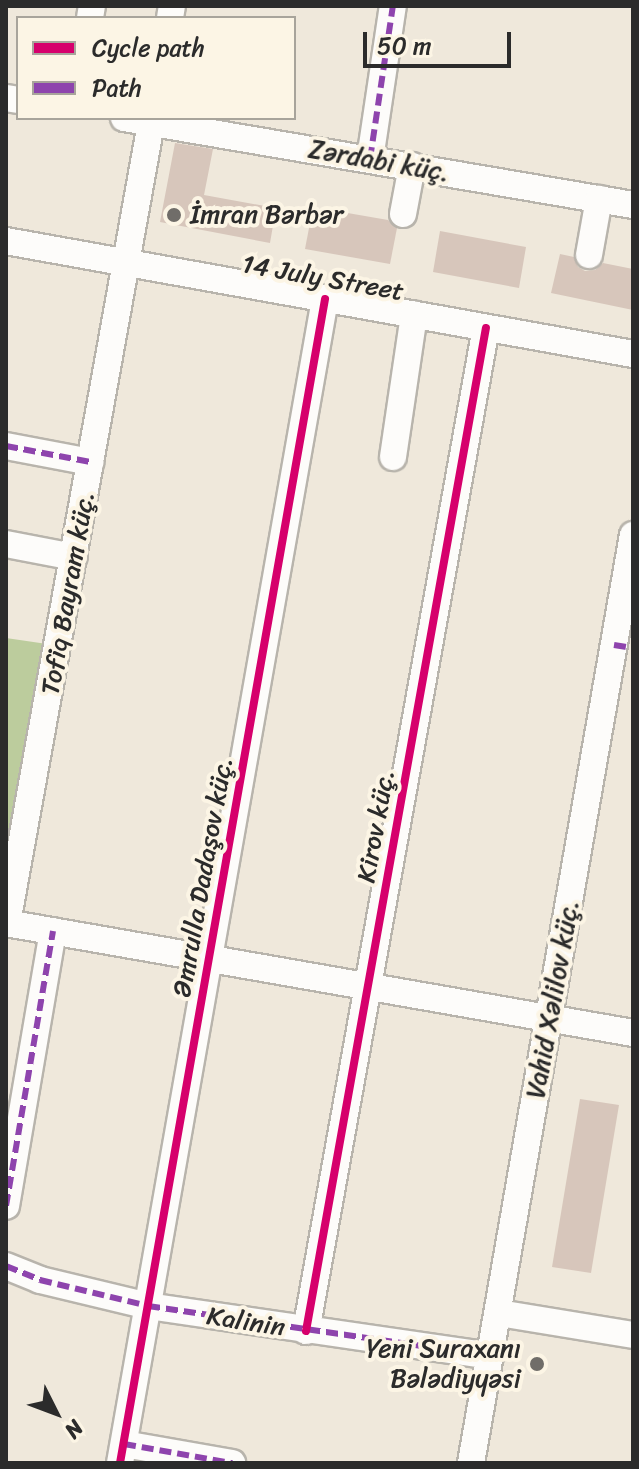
<!DOCTYPE html>
<html>
<head>
<meta charset="utf-8">
<style>
  body { margin:0 }
  #map { position:relative; width:639px; height:1469px; overflow:hidden; background:#efe8db; font-family:Sriracha,sans-serif }
  div>[style] { position:absolute }
  .forest>* { inset:0; background:#bccc9d }
  .building>* { inset:0; background:#d7c6bb }
  .roads { filter:drop-shadow(2px 0 #b8b4ac) drop-shadow(-2px 0 #b8b4ac) drop-shadow(0 2px #b8b4ac) drop-shadow(0 -2px #b8b4ac) }
  .minor>* { height:26px; margin:-13px; padding:0 13px; transform-origin:13px; border-radius:13px; background:#fdfcfa }
  .quiet>* { height:6px; margin-top:-3px; transform-origin:0; background:repeating-linear-gradient(90deg,#8e44ad 0 12px,transparent 0 18px) }
  .cycleway>* { height:8px; margin:-4px; padding:0 4px; transform-origin:4px; border-radius:4px; background:#d6006c }
  .dots>* { width:22px; height:22px; translate:-50% -50%; box-sizing:border-box; border:4px solid #fcf5e5; border-radius:50% }
  span { translate:-50% -50%; white-space:nowrap; text-align:center; line-height:1.15; -webkit-text-stroke:8px #fcf5e5; paint-order:stroke }
  .street-label { font-size:26px; color:#2b2b2b }
  .poi-label { font-size:26px; color:#2b2b2b }
  .left { translate:0 -50%; text-align:left }
  .right { translate:-100% -50%; text-align:right }
  .frame { position:absolute; inset:0; border:8px solid #2b2b2b; pointer-events:none }
  .legend { position:absolute; left:16px; top:16px; width:280px; height:104px; box-sizing:border-box; background:#fcf5e5; border:2px solid #a8a49b; margin:0; padding:10px 14px; list-style:none; font-size:24px; color:#2b2b2b }
  .legend li { display:flex; align-items:center; gap:16px; height:40px }
  .legend b { width:40px; border:2px solid #a8a49b }
  .north { position:absolute; left:16px; top:1373px; width:80px; height:80px; -webkit-text-stroke:6px #fcf5e5; paint-order:stroke; rotate:132deg; font-size:22px; font-weight:700; line-height:32px; text-align:center; color:#2b2b2b }
  .north::after { content:''; display:block; margin:auto; width:28px; height:36px; background:#2b2b2b; clip-path:polygon(50% 0,100% 100%,50% 72%,0 100%) }
  .scale { position:absolute; left:363px; top:32px; width:148px; height:36px; box-sizing:border-box; border:4px solid #2b2b2b; border-top:0; padding-left:10px; font-size:24px; line-height:28px; white-space:nowrap; color:#2b2b2b; -webkit-text-stroke:6px #fcf5e5; paint-order:stroke }
</style>
</head>
<body>
<div id="map">
  <div class="forest">
    <i style="clip-path:polygon(6px 638px,47px 644px,6px 846px)"></i>
  </div>
  <div class="building">
    <i style="clip-path:polygon(175px 143px,213px 149px,204px 195px,276px 208px,270px 243px,160px 222px)"></i>
    <i style="clip-path:polygon(313px 207px,388px 220px,397px 228px,390px 264px,305px 249px)"></i>
    <i style="clip-path:polygon(440px 231px,526px 247px,519px 288px,433px 272px)"></i>
    <i style="clip-path:polygon(560px 254px,574px 257px,578px 267px,585px 271px,595px 270px,603px 263px,633px 269px,633px 310px,551px 293px)"></i>
    <i style="clip-path:polygon(580px 1099px,619px 1105px,591px 1273px,552px 1267px)"></i>
  </div>
  <div class="roads">
    <div class="minor">
      <i style="left:90px;top:18px;width:12px;rotate:-81deg"></i>
      <i style="left:170px;top:18px;width:12px;rotate:-81deg"></i>
      <i style="left:6px;top:98px;width:12px;rotate:9deg"></i>
      <i style="left:124px;top:118px;width:516px;rotate:9.7deg"></i>
      <i style="left:370px;top:159px;width:155px;rotate:-81.5deg"></i>
      <i style="left:403px;top:214px;width:49px;rotate:-79.4deg"></i>
      <i style="left:6px;top:241px;width:637px;rotate:10.22deg"></i>
      <i style="left:589px;top:255px;width:57px;rotate:-79.9deg"></i>
      <i style="left:6px;top:446px;width:86px;rotate:10.7deg"></i>
      <i style="left:393px;top:457px;width:144px;rotate:-81.6deg"></i>
      <i style="left:6px;top:544px;width:69px;rotate:10.8deg"></i>
      <i style="left:6px;top:923px;width:637px;rotate:9.95deg"></i>
      <i style="left:7px;top:923px;width:818px;rotate:-79.79deg"></i>
      <i style="left:6px;top:1206px;width:279px;rotate:-80.3deg"></i>
      <i style="left:6px;top:1266px;width:37px;rotate:22deg"></i>
      <i style="left:40px;top:1280px;width:111px;rotate:13.5deg"></i>
      <i style="left:148px;top:1306px;width:346px;rotate:8.3deg"></i>
      <i style="left:499px;top:1313px;width:136px;rotate:9.3deg"></i>
      <i style="left:306px;top:1331px;width:1019px;rotate:-79.83deg"></i>
      <i style="left:124px;top:1444px;width:110px;rotate:10deg"></i>
      <i style="left:120px;top:1463px;width:1182px;rotate:-80.01deg"></i>
      <i style="left:471px;top:1463px;width:942px;rotate:-80.1deg"></i>
    </div>
  </div>
  <div class="quiet">
    <i style="left:370px;top:159px;width:155px;rotate:-81.5deg"></i>
    <i style="left:6px;top:446px;width:86px;rotate:10.7deg"></i>
    <i style="left:614px;top:645px;width:19px;rotate:9deg"></i>
    <i style="left:6px;top:1206px;width:279px;rotate:-80.3deg"></i>
    <i style="left:6px;top:1266px;width:37px;rotate:22deg"></i>
    <i style="left:40px;top:1280px;width:111px;rotate:13.5deg"></i>
    <i style="left:148px;top:1306px;width:346px;rotate:8.3deg"></i>
    <i style="left:124px;top:1444px;width:110px;rotate:10deg"></i>
  </div>
  <div class="cycleway">
    <i style="left:306px;top:1331px;width:1019px;rotate:-79.83deg"></i>
    <i style="left:120px;top:1463px;width:1182px;rotate:-80.01deg"></i>
  </div>
  <div class="dots">
    <i style="left:174px;top:215px;background:#706d69"></i>
    <i style="left:537px;top:1364px;background:#706d69"></i>
  </div>
  <div class="street-label">
    <span style="left:379px;top:161px;rotate:10deg">Zərdabi küç.</span>
    <span style="left:323px;top:278px;rotate:10deg">14 July Street</span>
    <span style="left:68px;top:593px;rotate:-80deg">Tofiq Bayram küç.</span>
    <span style="left:376px;top:826px;rotate:-80deg">Kirov küç.</span>
    <span style="left:203px;top:877px;rotate:-80deg">Əmrulla Dadaşov küç.</span>
    <span style="left:553px;top:999px;rotate:-80deg">Vahid Xəlilov küç.</span>
    <span style="left:246px;top:1322px;rotate:9deg">Kalinin</span>
  </div>
  <div class="poi-label">
    <span class="left" style="left:190px;top:215px">İmran Bərbər</span>
    <span class="right" style="left:521px;top:1364px">Yeni Suraxanı<br>Bələdiyyəsi</span>
  </div>
  <div class="frame"></div>
  <ul class="legend">
  <li><b style="height:10px;background:#d6006c"></b>Cycle path</li>
  <li><b style="height:10px;background:#8e44ad"></b>Path</li>
  </ul>
  <div class="north">N</div>
  <div class="scale">50 m</div>
</div>
</body>
</html>
